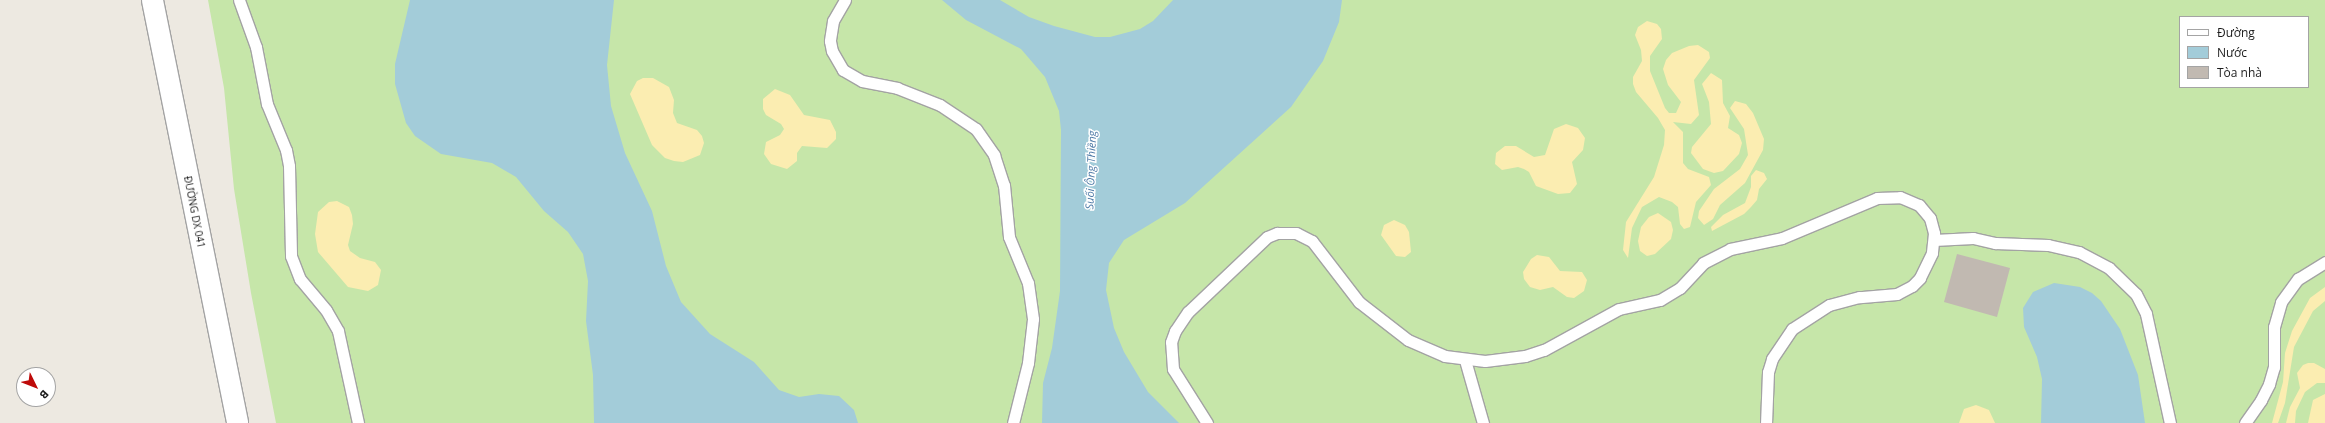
<!DOCTYPE html>
<html>
<head>
<meta charset="utf-8">
<style>
  body { margin:0 }
  #map { position:relative; width:2325px; height:423px; overflow:hidden; background:#ede9e1; font-family:"Open Sans",sans-serif }
  div>[style] { position:absolute }
  .grass>* { inset:0; background:#c6e6a9 }
  .sand>* { inset:0; background:#fbedb1 }
  .water>* { inset:0; background:#a3ccd9 }
  .building>* { inset:0; background:#c1b9b1 }
  .roads { filter:drop-shadow(1px 0 #a3a3a3) drop-shadow(-1px 0 #a3a3a3) drop-shadow(0 1px #a3a3a3) drop-shadow(0 -1px #a3a3a3) }
  .lane>* { height:11px; margin:-5.5px; padding:0 5.5px; transform-origin:5.5px; border-radius:5.5px; background:#fff }
  .street>* { height:21px; margin:-10.5px; padding:0 10.5px; transform-origin:10.5px; border-radius:10.5px; background:#fff }
  span { translate:-50% -50%; white-space:nowrap; text-align:center; line-height:1.15; -webkit-text-stroke:3px #fff; paint-order:stroke }
  .street-label { font-size:10px; color:#1c1c1c }
  .water-label { font-size:11px; color:#4d79a6; font-style:italic }
  .legend { position:absolute; left:2179px; top:16px; width:130px; height:72px; box-sizing:border-box; background:#fff; border:1px solid #a4a4a4; margin:0; padding:5px 7px; list-style:none; font-size:12px; color:#1c1c1c }
  .legend li { display:flex; align-items:center; gap:8px; height:20px }
  .legend b { width:20px; border:1px solid #a4a4a4 }
  .north { position:absolute; left:16px; top:367px; width:40px; height:40px; box-sizing:border-box; background:#fff; border:1px solid #a4a4a4; border-radius:50%; rotate:133deg; font-size:11px; font-weight:700; line-height:16px; text-align:center; color:#1c1c1c }
  .north::after { content:''; display:block; margin:auto; width:14px; height:18px; background:#be0a09; clip-path:polygon(50% 0,100% 100%,50% 72%,0 100%) }
</style>
</head>
<body>
<div id="map">
  <div class="grass">
    <i style="clip-path:polygon(evenodd,208px 0,2325px 0,2325px 423px,276px 423px,251px 293px,234px 189px,224px 88px,208px 0,2180px 17px,2308px 17px,2308px 87px,2180px 87px,2180px 17px)"></i>
  </div>
  <div class="sand">
    <i style="clip-path:polygon(1647px 21px,1657px 24px,1661px 29px,1662px 39px,1650px 56px,1650px 71px,1665px 108px,1669px 113px,1676px 113px,1681px 102px,1668px 85px,1663px 69px,1666px 60px,1672px 53px,1689px 46px,1698px 45px,1709px 52px,1710px 58px,1694px 80px,1699px 115px,1691px 124px,1673px 122px,1683px 132px,1683px 163px,1688px 169px,1709px 177px,1711px 185px,1696px 202px,1690px 227px,1684px 229px,1680px 224px,1678px 207px,1672px 202px,1659px 197px,1642px 207px,1632px 228px,1628px 258px,1623px 250px,1626px 222px,1654px 177px,1664px 145px,1665px 130px,1658px 118px,1636px 92px,1633px 84px,1633px 77px,1642px 61px,1641px 50px,1635px 35px,1638px 27px)"></i>
    <i style="clip-path:polygon(1711px 73px,1722px 80px,1723px 103px,1730px 116px,1728px 128px,1739px 135px,1742px 143px,1739px 154px,1723px 171px,1714px 173px,1703px 169px,1691px 153px,1692px 147px,1711px 124px,1709px 102px,1702px 84px)"></i>
    <i style="clip-path:polygon(643px 78px,653px 78px,669px 87px,674px 100px,673px 113px,677px 123px,697px 130px,702px 136px,704px 143px,700px 155px,683px 162px,674px 161px,665px 158px,652px 145px,630px 94px,637px 81px)"></i>
    <i style="clip-path:polygon(775px 89px,790px 95px,804px 115px,830px 120px,836px 132px,836px 139px,827px 148px,802px 146px,797px 153px,797px 161px,787px 169px,771px 164px,764px 154px,766px 142px,780px 135px,784px 129px,781px 124px,766px 115px,763px 109px,763px 99px)"></i>
    <i style="clip-path:polygon(1735px 101px,1746px 104px,1753px 113px,1764px 139px,1763px 150px,1745px 183px,1720px 205px,1713px 219px,1704px 225px,1698px 218px,1699px 211px,1714px 189px,1740px 169px,1748px 155px,1744px 129px,1730px 108px)"></i>
    <i style="clip-path:polygon(1566px 124px,1578px 128px,1585px 138px,1583px 150px,1572px 162px,1577px 184px,1570px 193px,1558px 194px,1536px 186px,1529px 172px,1524px 169px,1518px 167px,1502px 170px,1495px 164px,1496px 153px,1505px 146px,1516px 146px,1534px 157px,1545px 155px,1554px 129px)"></i>
    <i style="clip-path:polygon(1756px 170px,1764px 173px,1767px 179px,1759px 189px,1757px 200px,1751px 207px,1744px 214px,1712px 231px,1711px 227px,1723px 215px,1745px 203px,1751px 187px,1751px 176px)"></i>
    <i style="clip-path:polygon(337px 201px,349px 207px,352px 215px,353px 224px,348px 245px,350px 251px,360px 258px,375px 262px,381px 270px,378px 285px,368px 291px,348px 287px,318px 252px,315px 234px,318px 212px,329px 202px)"></i>
    <i style="clip-path:polygon(1658px 213px,1671px 222px,1673px 230px,1671px 239px,1655px 254px,1647px 256px,1640px 251px,1638px 241px,1641px 227px,1649px 217px)"></i>
    <i style="clip-path:polygon(1394px 220px,1405px 225px,1409px 232px,1411px 252px,1405px 257px,1396px 256px,1381px 235px,1384px 225px)"></i>
    <i style="clip-path:polygon(1537px 255px,1549px 257px,1560px 271px,1582px 272px,1587px 280px,1584px 291px,1574px 298px,1567px 297px,1553px 287px,1540px 290px,1530px 287px,1524px 279px,1523px 272px,1531px 259px)"></i>
    <i style="clip-path:polygon(2325px 287px,2325px 301px,2313px 311px,2294px 347px,2285px 403px,2278px 423px,2272px 423px,2283px 382px,2285px 353px,2292px 331px,2310px 298px)"></i>
    <i style="clip-path:polygon(2308px 363px,2314px 363px,2325px 369px,2325px 383px,2317px 383px,2305px 392px,2296px 411px,2295px 423px,2286px 423px,2290px 407px,2300px 388px,2297px 373px,2303px 365px)"></i>
    <i style="clip-path:polygon(2325px 394px,2325px 423px,2308px 423px,2313px 400px)"></i>
    <i style="clip-path:polygon(1976px 405px,1989px 410px,1995px 423px,1959px 423px,1964px 409px)"></i>
  </div>
  <div class="water">
    <i style="clip-path:polygon(410px 0,614px 0,607px 65px,611px 106px,625px 153px,652px 211px,666px 266px,681px 302px,710px 334px,754px 362px,779px 390px,799px 397px,819px 394px,839px 396px,854px 410px,858px 423px,594px 423px,593px 375px,586px 321px,588px 281px,583px 254px,568px 232px,544px 211px,516px 177px,492px 163px,441px 154px,415px 136px,406px 123px,395px 84px,395px 64px)"></i>
    <i style="clip-path:polygon(942px 0,1000px 0,1029px 17px,1054px 26px,1095px 37px,1110px 37px,1140px 29px,1153px 21px,1173px 0,1342px 0,1339px 22px,1323px 61px,1291px 107px,1185px 203px,1124px 240px,1109px 263px,1106px 290px,1114px 328px,1124px 352px,1148px 392px,1179px 423px,1042px 423px,1043px 383px,1052px 348px,1060px 291px,1061px 130px,1059px 111px,1045px 77px,1021px 49px,966px 20px)"></i>
    <i style="clip-path:polygon(2054px 283px,2080px 287px,2092px 293px,2101px 301px,2120px 329px,2138px 375px,2145px 423px,2041px 423px,2042px 379px,2037px 357px,2024px 327px,2023px 308px,2033px 292px)"></i>
  </div>
  <div class="building">
    <i style="clip-path:polygon(1957px 254px,2010px 268px,1997px 317px,1944px 302px)"></i>
  </div>
  <div class="roads">
    <div class="lane">
      <i style="left:239px;top:0;width:50px;rotate:70.1deg"></i>
      <i style="left:256px;top:47px;width:58px;rotate:79.1deg"></i>
      <i style="left:267px;top:104px;width:50px;rotate:67.6deg"></i>
      <i style="left:286px;top:150px;width:16px;rotate:79deg"></i>
      <i style="left:289px;top:166px;width:90px;rotate:88.7deg"></i>
      <i style="left:291px;top:256px;width:25px;rotate:69deg"></i>
      <i style="left:300px;top:279px;width:40px;rotate:50deg"></i>
      <i style="left:326px;top:310px;width:24px;rotate:60deg"></i>
      <i style="left:338px;top:331px;width:94px;rotate:77.7deg"></i>
      <i style="left:845px;top:0;width:24px;rotate:120deg"></i>
      <i style="left:833px;top:21px;width:20px;rotate:99deg"></i>
      <i style="left:830px;top:41px;width:10px;rotate:79deg"></i>
      <i style="left:832px;top:51px;width:22px;rotate:60deg"></i>
      <i style="left:843px;top:70px;width:22px;rotate:30deg"></i>
      <i style="left:862px;top:81px;width:36px;rotate:11deg"></i>
      <i style="left:897px;top:88px;width:46px;rotate:21.6deg"></i>
      <i style="left:940px;top:105px;width:43px;rotate:33.7deg"></i>
      <i style="left:976px;top:129px;width:32px;rotate:55deg"></i>
      <i style="left:994px;top:155px;width:32px;rotate:72deg"></i>
      <i style="left:1004px;top:185px;width:52px;rotate:84.5deg"></i>
      <i style="left:1009px;top:237px;width:50px;rotate:67.6deg"></i>
      <i style="left:1028px;top:283px;width:36px;rotate:82deg"></i>
      <i style="left:1033px;top:319px;width:44px;rotate:96.5deg"></i>
      <i style="left:1028px;top:363px;width:62px;rotate:104deg"></i>
      <i style="left:1934px;top:240px;width:39px;rotate:-3deg"></i>
      <i style="left:1973px;top:238px;width:23px;rotate:13deg"></i>
      <i style="left:1995px;top:243px;width:53px;rotate:2.2deg"></i>
      <i style="left:2048px;top:245px;width:32px;rotate:13deg"></i>
      <i style="left:2079px;top:252px;width:34px;rotate:28deg"></i>
      <i style="left:2109px;top:268px;width:37px;rotate:44deg"></i>
      <i style="left:2136px;top:294px;width:22px;rotate:63deg"></i>
      <i style="left:2146px;top:314px;width:112px;rotate:77.6deg"></i>
      <i style="left:1465px;top:360px;width:66px;rotate:74.1deg"></i>
      <i style="left:1207px;top:423px;width:64px;rotate:-122.2deg"></i>
      <i style="left:1173px;top:369px;width:27px;rotate:-94deg"></i>
      <i style="left:1171px;top:342px;width:12px;rotate:-70deg"></i>
      <i style="left:1175px;top:331px;width:23px;rotate:-56deg"></i>
      <i style="left:1188px;top:312px;width:109px;rotate:-43.5deg"></i>
      <i style="left:1267px;top:237px;width:11px;rotate:-22deg"></i>
      <i style="left:1277px;top:233px;width:19px"></i>
      <i style="left:1296px;top:233px;width:18px;rotate:27deg"></i>
      <i style="left:1312px;top:241px;width:77px;rotate:52.4deg"></i>
      <i style="left:1359px;top:302px;width:62px;rotate:37.8deg"></i>
      <i style="left:1408px;top:340px;width:40px;rotate:23.4deg"></i>
      <i style="left:1445px;top:356px;width:40px;rotate:7.1deg"></i>
      <i style="left:1485px;top:361px;width:40px;rotate:-7.1deg"></i>
      <i style="left:1525px;top:356px;width:20px;rotate:-18deg"></i>
      <i style="left:1544px;top:350px;width:85px;rotate:-28.7deg"></i>
      <i style="left:1619px;top:309px;width:42px;rotate:-12.4deg"></i>
      <i style="left:1660px;top:300px;width:23px;rotate:-31deg"></i>
      <i style="left:1680px;top:288px;width:34px;rotate:-47deg"></i>
      <i style="left:1703px;top:263px;width:30px;rotate:-27deg"></i>
      <i style="left:1730px;top:249px;width:53px;rotate:-11.9deg"></i>
      <i style="left:1782px;top:238px;width:103px;rotate:-22.8deg"></i>
      <i style="left:1877px;top:198px;width:23px;rotate:-2deg"></i>
      <i style="left:1900px;top:197px;width:21px;rotate:23deg"></i>
      <i style="left:1919px;top:205px;width:17px;rotate:50deg"></i>
      <i style="left:1930px;top:218px;width:16px;rotate:75deg"></i>
      <i style="left:1934px;top:233px;width:20px;rotate:96deg"></i>
      <i style="left:1932px;top:253px;width:28px;rotate:116deg"></i>
      <i style="left:1920px;top:278px;width:11px;rotate:135deg"></i>
      <i style="left:1912px;top:286px;width:17px;rotate:152deg"></i>
      <i style="left:1897px;top:294px;width:38px;rotate:175deg"></i>
      <i style="left:1859px;top:297px;width:31px;rotate:165deg"></i>
      <i style="left:1829px;top:305px;width:44px;rotate:147deg"></i>
      <i style="left:1792px;top:329px;width:36px;rotate:124deg"></i>
      <i style="left:1772px;top:359px;width:14px;rotate:107deg"></i>
      <i style="left:1768px;top:372px;width:51px;rotate:92.2deg"></i>
      <i style="left:2245px;top:423px;width:28px;rotate:-55deg"></i>
      <i style="left:2261px;top:400px;width:18px;rotate:-63deg"></i>
      <i style="left:2269px;top:384px;width:18px;rotate:-74deg"></i>
      <i style="left:2274px;top:367px;width:40px;rotate:-90deg"></i>
      <i style="left:2274px;top:327px;width:26px;rotate:-74deg"></i>
      <i style="left:2281px;top:302px;width:29px;rotate:-54deg"></i>
      <i style="left:2298px;top:279px;width:32px;rotate:-32deg"></i>
    </div>
    <div class="street">
      <i style="left:152px;top:0;width:431px;rotate:78.6deg"></i>
    </div>
  </div>
  <div class="street-label">
    <span style="left:194px;top:212px;rotate:79deg">ĐƯỜNG DX 041</span>
  </div>
  <div class="water-label">
    <span style="left:1091px;top:170px;rotate:-88deg">Suối Ông Thiềng</span>
  </div>
  <ul class="legend">
  <li><b style="height:5px;background:#fff"></b>Đường</li>
  <li><b style="height:11px;background:#a3ccd9"></b>Nước</li>
  <li><b style="height:11px;background:#c1b9b1"></b>Tòa nhà</li>
  </ul>
  <div class="north">B</div>
</div>
</body>
</html>
